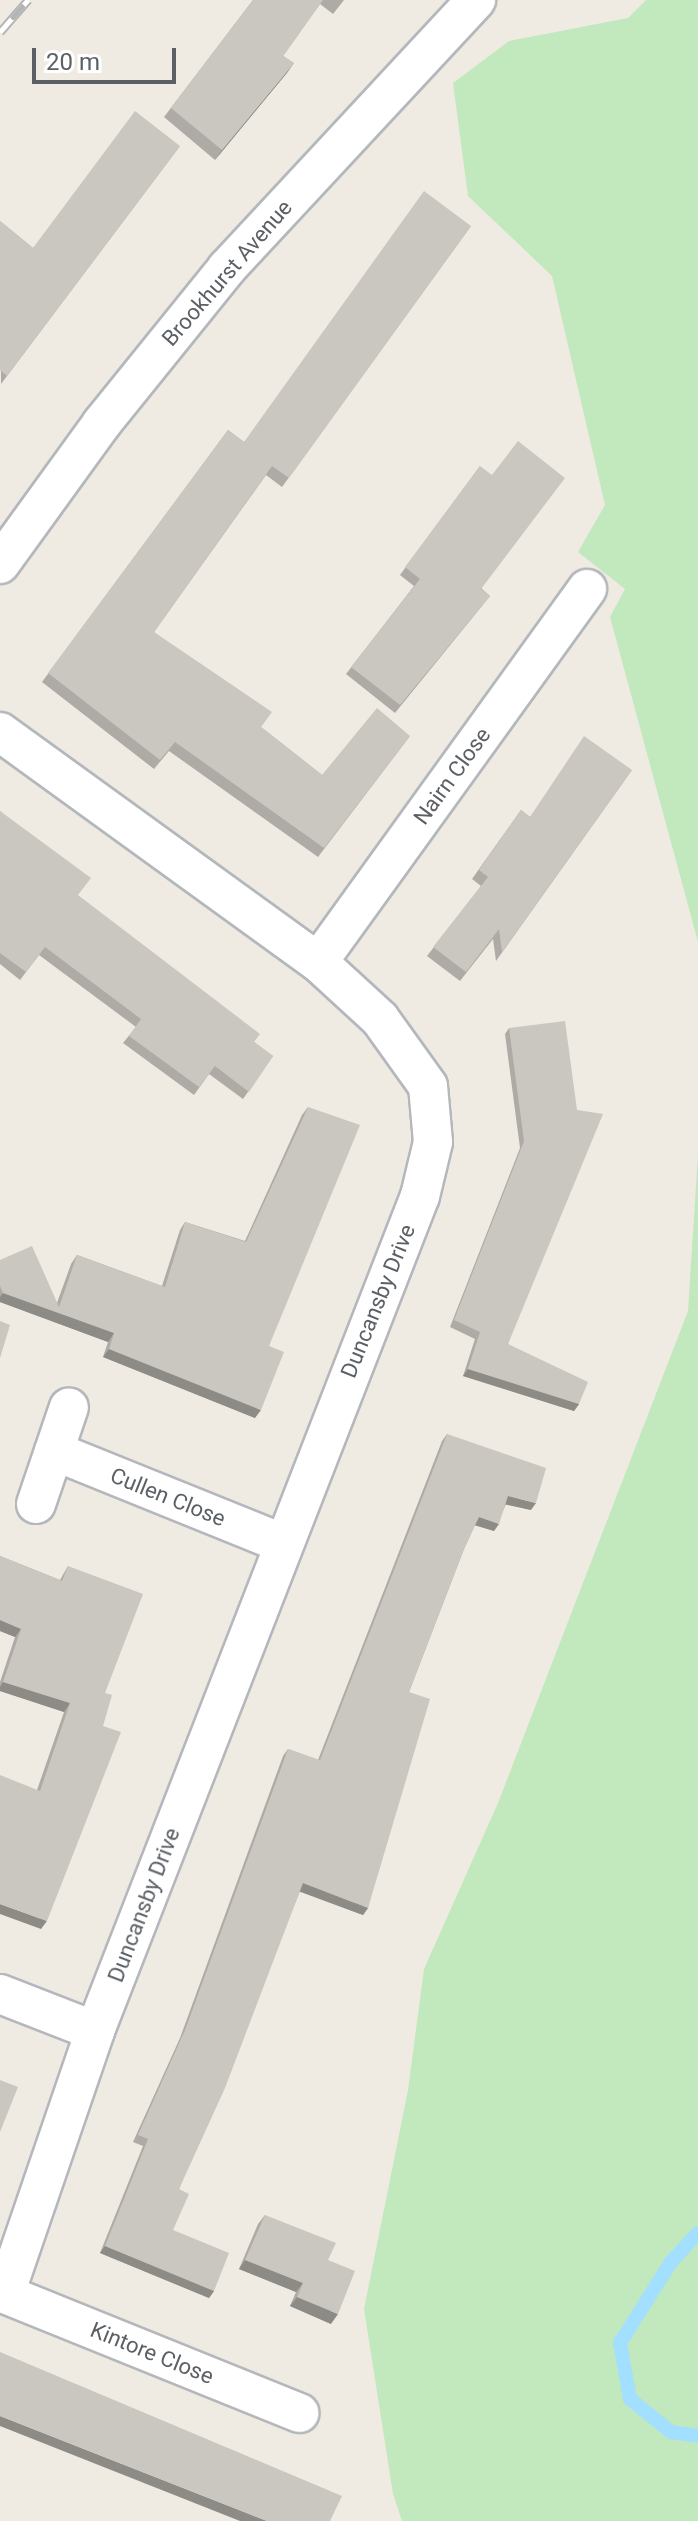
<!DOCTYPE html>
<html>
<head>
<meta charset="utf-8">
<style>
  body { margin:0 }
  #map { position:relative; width:698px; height:2521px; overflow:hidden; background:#efebe3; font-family:Roboto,sans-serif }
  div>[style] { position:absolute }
  .green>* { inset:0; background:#c2e8be }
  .stream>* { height:14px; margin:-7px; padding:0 7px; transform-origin:7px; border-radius:7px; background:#a3dfff }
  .roads { filter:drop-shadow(2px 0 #b4b7bb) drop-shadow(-2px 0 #b4b7bb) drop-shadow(0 2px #b4b7bb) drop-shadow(0 -2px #b4b7bb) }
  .street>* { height:38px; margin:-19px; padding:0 19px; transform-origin:19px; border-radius:19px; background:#fff }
  .rail>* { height:9px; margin-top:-4.5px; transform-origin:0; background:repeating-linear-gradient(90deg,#fff 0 18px,#b4b5b6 0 36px); box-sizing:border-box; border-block:2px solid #b4b5b6 }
  .wall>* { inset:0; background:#aeaaa5 }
  .shaded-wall>* { inset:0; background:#8d8b86 }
  .building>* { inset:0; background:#cac6c0 }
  span { translate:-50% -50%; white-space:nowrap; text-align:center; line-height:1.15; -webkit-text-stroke:8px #fff; paint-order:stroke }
  .street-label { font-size:22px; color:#5b6065 }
  .scale { position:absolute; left:32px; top:48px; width:144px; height:36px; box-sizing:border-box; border:4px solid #5b6065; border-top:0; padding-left:10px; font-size:24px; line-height:28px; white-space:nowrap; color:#5b6065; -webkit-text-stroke:6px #fff; paint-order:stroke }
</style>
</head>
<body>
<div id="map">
  <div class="green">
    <i style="clip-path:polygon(646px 0,698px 0,698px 942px,610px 617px,625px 589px,578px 552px,605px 505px,552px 276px,468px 196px,453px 83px,509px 41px,628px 18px)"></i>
    <i style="clip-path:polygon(698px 1154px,698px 2521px,402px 2521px,393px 2494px,364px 2309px,408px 2090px,424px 1969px,498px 1803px,688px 1311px)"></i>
  </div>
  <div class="stream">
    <i style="left:698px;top:2233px;width:40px;rotate:133deg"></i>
    <i style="left:671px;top:2262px;width:96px;rotate:122.2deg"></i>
    <i style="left:620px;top:2343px;width:57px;rotate:79.9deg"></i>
    <i style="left:630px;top:2399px;width:53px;rotate:38.8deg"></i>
    <i style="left:671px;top:2432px;width:27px;rotate:8deg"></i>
  </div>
  <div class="roads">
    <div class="street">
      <i style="left:0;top:564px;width:174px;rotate:-54.1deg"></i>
      <i style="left:102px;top:423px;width:199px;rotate:-51.1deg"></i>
      <i style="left:227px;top:268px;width:366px;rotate:-47.1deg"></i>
      <i style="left:0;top:732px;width:392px;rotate:35.9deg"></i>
      <i style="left:318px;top:962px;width:84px;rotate:42.6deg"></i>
      <i style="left:380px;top:1019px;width:82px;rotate:54.4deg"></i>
      <i style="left:428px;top:1086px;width:56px;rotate:84.9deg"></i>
      <i style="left:433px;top:1142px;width:56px;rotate:103.5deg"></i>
      <i style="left:420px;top:1196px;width:896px;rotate:111.27deg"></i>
      <i style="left:95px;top:2031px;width:278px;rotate:108.9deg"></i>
      <i style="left:318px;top:962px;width:460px;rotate:-54.2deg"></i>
      <i style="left:54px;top:1451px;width:246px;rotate:22deg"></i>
      <i style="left:36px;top:1504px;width:102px;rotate:-71.2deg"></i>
      <i style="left:0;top:1994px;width:102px;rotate:21.3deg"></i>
      <i style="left:0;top:2292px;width:323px;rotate:22deg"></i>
    </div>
  </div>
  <div class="rail">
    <i style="left:0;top:32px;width:43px;rotate:-48.8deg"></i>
  </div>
  <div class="wall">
    <i style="clip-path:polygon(253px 0,344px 0,333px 14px,320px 4px,283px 56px,294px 63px,215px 160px,164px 117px)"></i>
    <i style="clip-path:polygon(180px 146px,1px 384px,0 221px,33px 248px)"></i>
    <i style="clip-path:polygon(471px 226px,282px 487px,266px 475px,154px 632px,261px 727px,322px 775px,410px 736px,318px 857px,169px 751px,154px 769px,42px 682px,228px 430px,244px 442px)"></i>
    <i style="clip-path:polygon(480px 466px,482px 589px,490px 596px,395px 713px,346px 674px,414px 586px,400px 575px)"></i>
    <i style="clip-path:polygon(632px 770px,496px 961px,493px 939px,460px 981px,427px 956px,481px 886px,472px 879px,521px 810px,530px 817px)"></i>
    <i style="clip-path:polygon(0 811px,78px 896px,254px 1042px,273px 1056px,243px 1099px,209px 1074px,194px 1095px,123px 1043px,136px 1027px,39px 955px,20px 980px,0 964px)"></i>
    <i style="clip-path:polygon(509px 1028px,577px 1110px,508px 1344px,579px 1404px,574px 1411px,463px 1376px,475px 1339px,450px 1327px,520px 1148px,505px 1034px)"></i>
    <i style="clip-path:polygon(308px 1107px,269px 1346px,255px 1418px,103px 1357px,108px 1342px,0 1302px,0 1260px,57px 1303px,71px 1264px,77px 1255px,162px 1286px,180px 1230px,185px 1222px,245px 1241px,302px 1115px)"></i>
    <i style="clip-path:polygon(447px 1434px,531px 1510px,506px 1504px,494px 1531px,475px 1525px,464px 1549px,409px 1692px,368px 1908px,363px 1915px,300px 1891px,179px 2189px,173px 2230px,214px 2291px,209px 2298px,100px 2253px,143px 2146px,133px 2142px,180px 2038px,283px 1756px,288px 1749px,318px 1760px,442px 1441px)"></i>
    <i style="clip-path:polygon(0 1556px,60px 1580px,68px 1566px,105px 1693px,41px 1929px,37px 1790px,64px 1712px,0 1691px,0 1682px,15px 1637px,0 1631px)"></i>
    <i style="clip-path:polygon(265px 2215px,328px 2260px,331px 2324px,290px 2306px,296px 2292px,239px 2269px,258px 2224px)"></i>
  </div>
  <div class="shaded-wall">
    <i style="clip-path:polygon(294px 63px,287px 73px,215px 160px,222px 150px)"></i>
    <i style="clip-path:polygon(3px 1293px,114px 1333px,108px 1342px,0 1302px,0 1297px)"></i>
    <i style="clip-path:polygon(109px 1349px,261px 1410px,255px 1418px,103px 1357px)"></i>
    <i style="clip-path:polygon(468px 1369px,579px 1404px,574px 1411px,463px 1376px)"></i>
    <i style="clip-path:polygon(508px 1496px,536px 1503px,531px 1510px,503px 1504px)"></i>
    <i style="clip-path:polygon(479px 1517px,499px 1524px,494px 1531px,474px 1525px)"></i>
    <i style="clip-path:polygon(0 1620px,21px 1629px,15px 1637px,0 1631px)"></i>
    <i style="clip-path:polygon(3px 1682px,70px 1703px,64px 1712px,0 1691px,0 1687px)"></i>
    <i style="clip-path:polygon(303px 1883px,368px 1908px,363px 1915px,298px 1891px)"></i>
    <i style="clip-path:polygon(0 1904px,47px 1921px,41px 1929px,0 1914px)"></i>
    <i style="clip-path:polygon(105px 2246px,214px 2291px,209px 2298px,100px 2253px)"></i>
    <i style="clip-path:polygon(245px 2260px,303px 2283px,296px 2292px,239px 2269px)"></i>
    <i style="clip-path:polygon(297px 2297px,338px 2314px,331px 2324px,290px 2306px)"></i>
    <i style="clip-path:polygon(0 2416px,267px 2521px,240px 2521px,0 2426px)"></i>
  </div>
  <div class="building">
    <i style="clip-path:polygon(253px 0,323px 0,283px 56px,294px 63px,222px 150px,171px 108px)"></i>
    <i style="clip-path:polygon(135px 111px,180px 146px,7px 376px,0 370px,0 221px,33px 248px)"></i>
    <i style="clip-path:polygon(424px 191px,471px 226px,289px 478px,272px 466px,154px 632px,272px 712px,261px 727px,322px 775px,377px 708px,410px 736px,324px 848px,175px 742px,160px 760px,48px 673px,228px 430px,244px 442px)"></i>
    <i style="clip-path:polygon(518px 441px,565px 478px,481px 589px,490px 596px,400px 705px,351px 667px,420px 579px,405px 567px,480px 466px,492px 475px)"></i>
    <i style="clip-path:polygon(584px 736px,632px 770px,502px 952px,499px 929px,466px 972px,433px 947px,488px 877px,479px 870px,521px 810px,530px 817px)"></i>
    <i style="clip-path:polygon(0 811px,91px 878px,78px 895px,260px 1034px,254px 1042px,273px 1056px,249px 1092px,215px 1066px,199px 1087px,129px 1036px,141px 1019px,45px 947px,26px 972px,0 953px)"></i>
    <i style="clip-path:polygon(565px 1021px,577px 1110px,603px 1114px,508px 1344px,588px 1382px,579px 1404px,468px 1369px,480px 1332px,454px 1320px,524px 1141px,509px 1028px)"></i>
    <i style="clip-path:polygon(308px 1107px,360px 1125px,269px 1346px,284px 1352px,261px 1410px,109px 1349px,114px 1333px,3px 1293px,0 1286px,0 1260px,32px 1246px,59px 1307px,77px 1255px,165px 1287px,185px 1222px,246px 1242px)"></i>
    <i style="clip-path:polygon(0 1321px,10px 1325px,0 1358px)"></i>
    <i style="clip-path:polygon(447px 1434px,546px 1468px,536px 1503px,508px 1496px,499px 1524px,479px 1517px,464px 1549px,409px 1692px,430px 1699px,368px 1908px,303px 1883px,225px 2088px,179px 2189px,189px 2194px,173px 2230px,229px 2253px,214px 2291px,105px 2246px,148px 2139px,138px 2135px,185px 2030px,288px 1749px,320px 1760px)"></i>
    <i style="clip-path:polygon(0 1556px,62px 1581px,68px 1566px,143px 1594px,105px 1693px,112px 1695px,103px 1726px,121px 1732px,47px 1921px,0 1904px,0 1775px,40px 1791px,70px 1703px,3px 1682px,21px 1629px,0 1620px)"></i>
    <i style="clip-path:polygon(0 2080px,18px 2087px,0 2132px)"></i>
    <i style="clip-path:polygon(265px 2215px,336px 2243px,328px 2260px,355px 2271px,338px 2314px,297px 2297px,303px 2283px,245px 2260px)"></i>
    <i style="clip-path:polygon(0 2352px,342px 2496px,330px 2521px,267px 2521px,0 2416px)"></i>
  </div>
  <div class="street-label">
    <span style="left:227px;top:273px;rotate:-49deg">Brookhurst Avenue</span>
    <span style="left:452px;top:776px;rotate:-54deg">Nairn Close</span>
    <span style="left:378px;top:1301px;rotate:-68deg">Duncansby Drive</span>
    <span style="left:168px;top:1497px;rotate:22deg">Cullen Close</span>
    <span style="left:144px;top:1905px;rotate:-69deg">Duncansby Drive</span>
    <span style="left:152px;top:2353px;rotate:22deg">Kintore Close</span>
  </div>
  <div class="scale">20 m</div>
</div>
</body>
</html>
